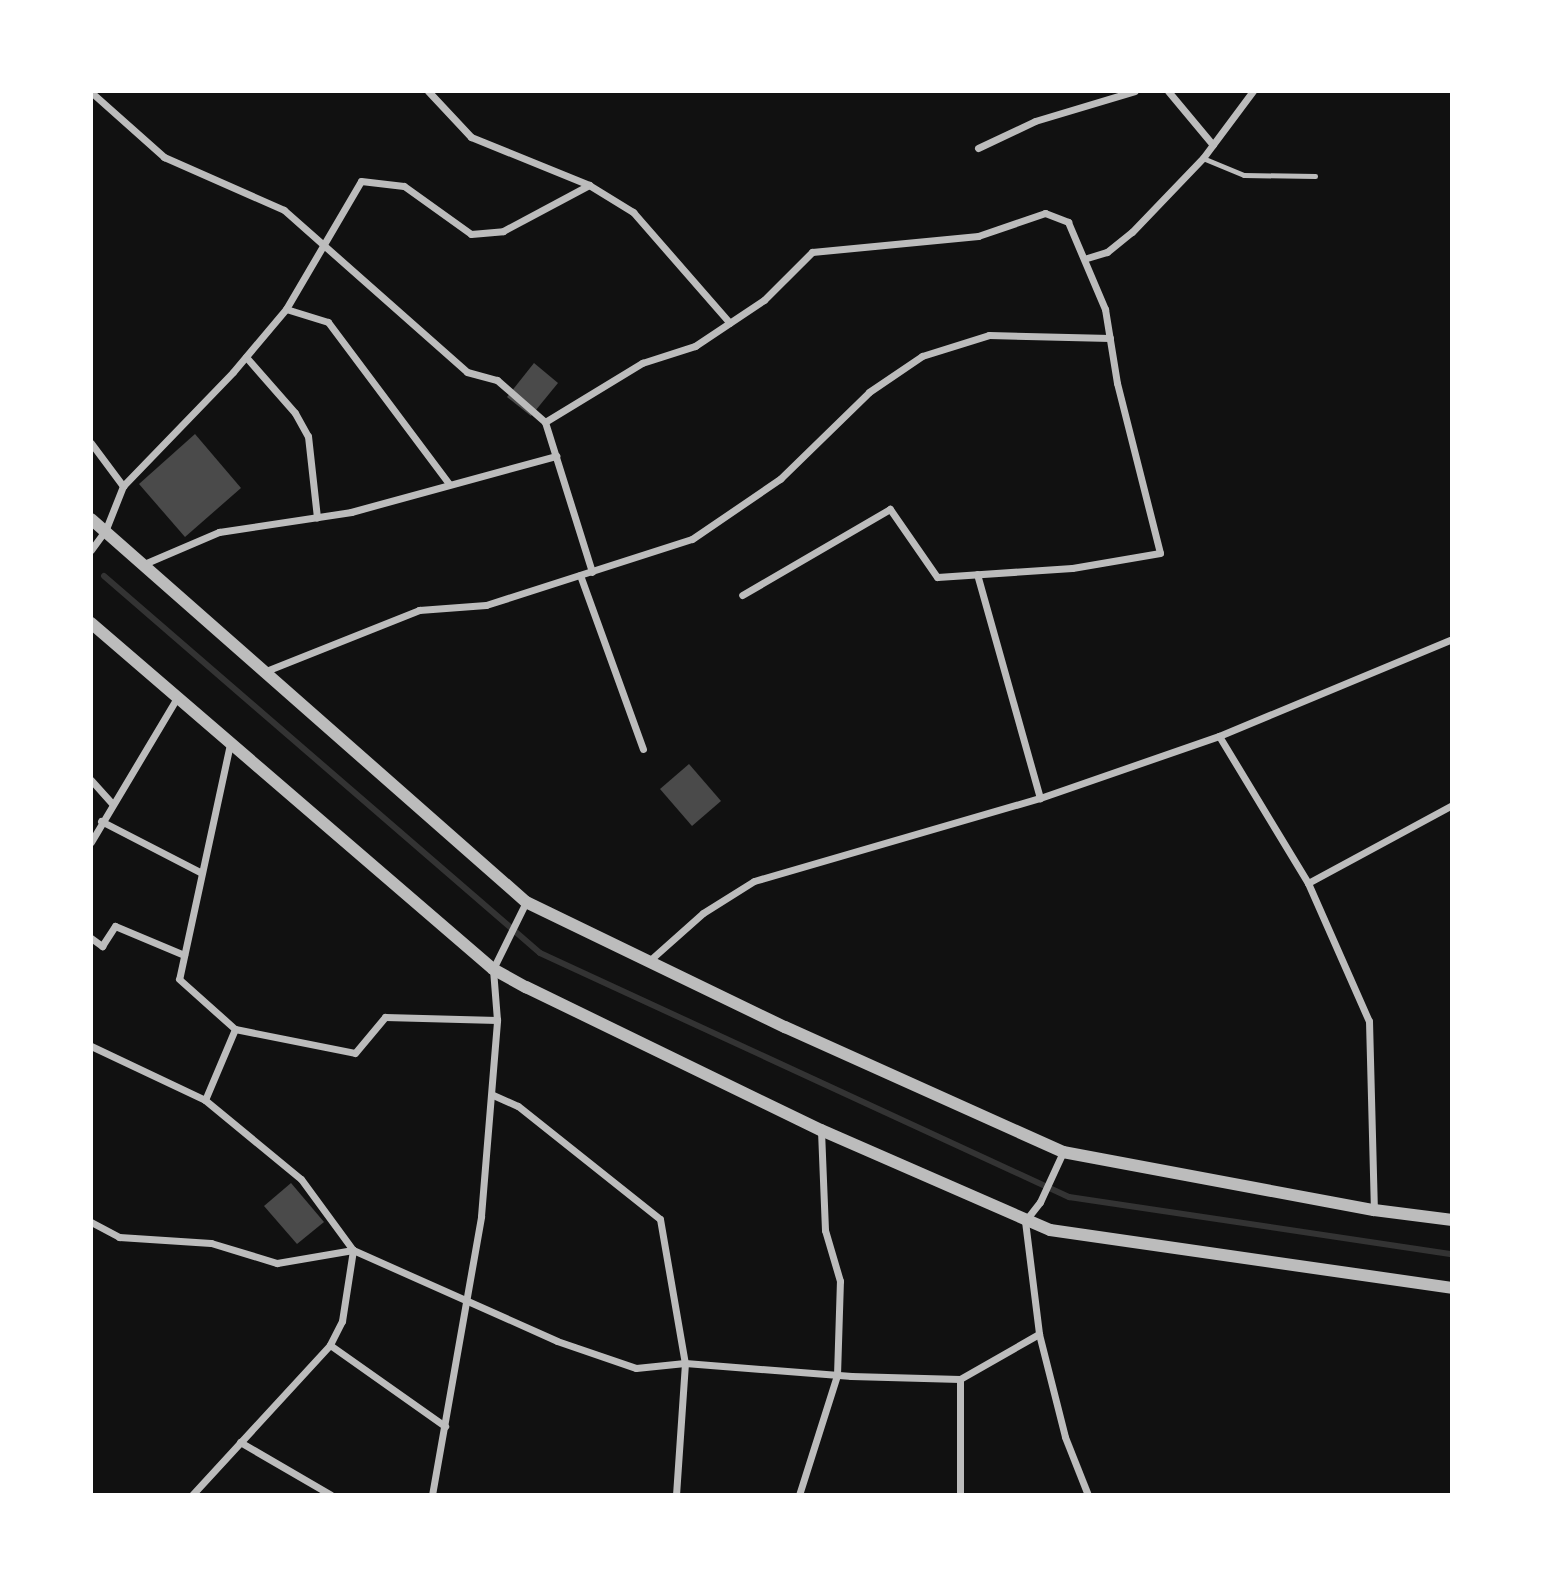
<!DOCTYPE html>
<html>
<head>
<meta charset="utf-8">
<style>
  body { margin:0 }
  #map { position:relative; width:1543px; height:1586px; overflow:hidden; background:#111; font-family:"PT Sans Narrow",sans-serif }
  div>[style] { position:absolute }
  .stream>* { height:6px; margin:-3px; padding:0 3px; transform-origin:3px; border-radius:3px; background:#333 }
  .building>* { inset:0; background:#4a4a4a }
  .service>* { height:4.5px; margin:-2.25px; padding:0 2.25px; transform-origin:2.25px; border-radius:2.25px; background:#bcbcbc }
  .minor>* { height:7px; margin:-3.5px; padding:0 3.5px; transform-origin:3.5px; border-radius:3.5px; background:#bcbcbc }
  .tertiary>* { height:12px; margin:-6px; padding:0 6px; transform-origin:6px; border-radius:6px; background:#bcbcbc }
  span { translate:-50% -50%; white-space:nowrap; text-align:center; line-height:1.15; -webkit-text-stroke:5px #fff; paint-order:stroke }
  .frame { position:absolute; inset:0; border:93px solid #fff; pointer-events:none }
</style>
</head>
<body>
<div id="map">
  <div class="stream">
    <i style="left:104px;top:576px;width:576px;rotate:40.85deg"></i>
    <i style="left:540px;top:953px;width:583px;rotate:24.76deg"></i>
    <i style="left:1069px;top:1197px;width:387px;rotate:8.5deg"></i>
  </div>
  <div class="building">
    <i style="clip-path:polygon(534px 363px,558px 383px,531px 416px,507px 397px)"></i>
    <i style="clip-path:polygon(195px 434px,241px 488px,185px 537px,139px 484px)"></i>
    <i style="clip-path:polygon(689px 764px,721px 801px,692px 826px,660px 789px)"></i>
    <i style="clip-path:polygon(291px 1183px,324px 1222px,297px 1244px,264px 1206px)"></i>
  </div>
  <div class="service">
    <i style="left:1203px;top:158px;width:44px;rotate:22.5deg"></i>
    <i style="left:1244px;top:175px;width:71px;rotate:0.8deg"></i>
  </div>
  <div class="minor">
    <i style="left:428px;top:91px;width:63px;rotate:46.9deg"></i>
    <i style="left:471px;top:137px;width:127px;rotate:22.1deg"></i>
    <i style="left:589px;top:185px;width:52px;rotate:31.5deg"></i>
    <i style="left:633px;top:212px;width:147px;rotate:48.9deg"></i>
    <i style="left:1168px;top:91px;width:70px;rotate:50.2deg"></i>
    <i style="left:91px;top:92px;width:98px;rotate:41.7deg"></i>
    <i style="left:164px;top:157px;width:131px;rotate:23.8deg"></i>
    <i style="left:284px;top:210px;width:244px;rotate:41.5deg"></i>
    <i style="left:467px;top:372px;width:31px;rotate:15deg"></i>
    <i style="left:497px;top:380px;width:64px;rotate:41.2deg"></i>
    <i style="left:545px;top:422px;width:157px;rotate:72.6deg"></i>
    <i style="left:978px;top:148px;width:63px;rotate:-25.3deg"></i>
    <i style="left:1035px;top:121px;width:104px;rotate:-16.7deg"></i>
    <i style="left:1087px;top:258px;width:21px;rotate:-17deg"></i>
    <i style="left:1107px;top:252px;width:32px;rotate:-39deg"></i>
    <i style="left:1132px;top:232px;width:103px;rotate:-46.2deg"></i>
    <i style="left:1203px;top:158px;width:84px;rotate:-53.3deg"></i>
    <i style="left:286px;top:309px;width:44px;rotate:17.2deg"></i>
    <i style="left:328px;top:322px;width:202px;rotate:53.2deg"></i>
    <i style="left:246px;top:357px;width:74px;rotate:48.8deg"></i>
    <i style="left:295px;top:413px;width:26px;rotate:61deg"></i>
    <i style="left:308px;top:436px;width:82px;rotate:83.7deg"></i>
    <i style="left:545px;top:422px;width:114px;rotate:-31.3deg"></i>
    <i style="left:642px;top:363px;width:56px;rotate:-17.8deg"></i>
    <i style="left:695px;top:346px;width:83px;rotate:-33.7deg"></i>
    <i style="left:764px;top:300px;width:68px;rotate:-45deg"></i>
    <i style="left:812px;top:252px;width:167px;rotate:-5.5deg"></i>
    <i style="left:978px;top:236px;width:71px;rotate:-18.9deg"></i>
    <i style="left:1045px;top:213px;width:25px;rotate:21deg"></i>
    <i style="left:1068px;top:222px;width:95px;rotate:67deg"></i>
    <i style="left:1105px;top:309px;width:75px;rotate:80.8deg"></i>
    <i style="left:1117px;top:383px;width:175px;rotate:75.8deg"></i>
    <i style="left:1160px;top:553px;width:89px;rotate:170.3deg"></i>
    <i style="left:1072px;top:568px;width:135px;rotate:176.2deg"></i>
    <i style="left:937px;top:577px;width:83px;rotate:-124.7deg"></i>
    <i style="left:890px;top:509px;width:171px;rotate:149.8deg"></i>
    <i style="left:91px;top:443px;width:54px;rotate:53.3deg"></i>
    <i style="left:91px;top:550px;width:26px;rotate:-54deg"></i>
    <i style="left:106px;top:529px;width:46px;rotate:-68.4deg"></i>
    <i style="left:123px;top:486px;width:158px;rotate:-46deg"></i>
    <i style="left:233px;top:372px;width:82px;rotate:-49.9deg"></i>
    <i style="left:286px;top:309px;width:148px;rotate:-59.6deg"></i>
    <i style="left:361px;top:181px;width:43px;rotate:6.6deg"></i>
    <i style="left:404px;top:186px;width:82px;rotate:35.6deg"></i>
    <i style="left:471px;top:234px;width:32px;rotate:-5deg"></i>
    <i style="left:503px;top:231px;width:98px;rotate:-28.1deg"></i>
    <i style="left:144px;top:564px;width:82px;rotate:-23.1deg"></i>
    <i style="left:219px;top:532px;width:134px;rotate:-8.6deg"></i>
    <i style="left:351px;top:512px;width:213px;rotate:-15.3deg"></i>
    <i style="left:977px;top:574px;width:233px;rotate:74.3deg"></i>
    <i style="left:580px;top:575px;width:185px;rotate:70.1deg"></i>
    <i style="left:266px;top:671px;width:165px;rotate:-21.7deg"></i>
    <i style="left:419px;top:610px;width:67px;rotate:-4.3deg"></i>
    <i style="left:486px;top:605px;width:216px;rotate:-17.8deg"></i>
    <i style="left:692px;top:539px;width:107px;rotate:-34.3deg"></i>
    <i style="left:780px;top:479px;width:124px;rotate:-44.3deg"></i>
    <i style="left:869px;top:392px;width:64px;rotate:-34.2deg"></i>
    <i style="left:922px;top:356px;width:70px;rotate:-17.4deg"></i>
    <i style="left:989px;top:335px;width:121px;rotate:1.4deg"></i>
    <i style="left:1219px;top:736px;width:172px;rotate:58.8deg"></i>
    <i style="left:1308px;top:883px;width:151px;rotate:66.2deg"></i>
    <i style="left:1369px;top:1021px;width:189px;rotate:88.5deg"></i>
    <i style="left:230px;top:744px;width:240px;rotate:102.2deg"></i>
    <i style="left:179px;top:979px;width:75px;rotate:41.8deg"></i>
    <i style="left:235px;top:1029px;width:122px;rotate:11.3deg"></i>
    <i style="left:355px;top:1053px;width:47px;rotate:-50.2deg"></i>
    <i style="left:385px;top:1017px;width:112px;rotate:1.5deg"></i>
    <i style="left:91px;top:780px;width:31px;rotate:48deg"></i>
    <i style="left:101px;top:821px;width:111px;rotate:27.3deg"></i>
    <i style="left:91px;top:842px;width:168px;rotate:-59.2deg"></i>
    <i style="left:1308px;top:883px;width:164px;rotate:-28.4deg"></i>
    <i style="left:91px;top:938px;width:14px;rotate:36deg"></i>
    <i style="left:102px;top:946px;width:24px;rotate:-57deg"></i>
    <i style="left:115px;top:926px;width:75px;rotate:22.8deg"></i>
    <i style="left:649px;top:961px;width:72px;rotate:-41.6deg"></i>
    <i style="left:703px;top:913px;width:60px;rotate:-32.1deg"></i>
    <i style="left:754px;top:881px;width:298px;rotate:-16.2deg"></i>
    <i style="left:1040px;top:798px;width:189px;rotate:-19.1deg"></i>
    <i style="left:1219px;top:736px;width:252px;rotate:-22.6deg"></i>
    <i style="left:91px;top:1046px;width:126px;rotate:25.3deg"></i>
    <i style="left:205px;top:1100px;width:124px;rotate:39.5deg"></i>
    <i style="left:301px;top:1179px;width:88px;rotate:53.8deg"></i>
    <i style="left:353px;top:1250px;width:223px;rotate:24deg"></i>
    <i style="left:557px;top:1341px;width:83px;rotate:18.9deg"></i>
    <i style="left:636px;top:1368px;width:49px;rotate:-5.8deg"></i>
    <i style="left:685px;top:1363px;width:167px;rotate:4.5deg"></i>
    <i style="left:851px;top:1376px;width:109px;rotate:1.6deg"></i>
    <i style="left:960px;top:1379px;width:91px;rotate:-29.7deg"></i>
    <i style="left:493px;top:1095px;width:27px;rotate:24deg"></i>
    <i style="left:518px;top:1106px;width:181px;rotate:38.5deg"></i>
    <i style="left:660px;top:1219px;width:146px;rotate:80.2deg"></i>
    <i style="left:685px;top:1363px;width:132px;rotate:93.9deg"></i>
    <i style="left:205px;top:1100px;width:77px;rotate:-67.1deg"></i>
    <i style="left:1063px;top:1152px;width:55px;rotate:114.7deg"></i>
    <i style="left:1040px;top:1202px;width:24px;rotate:128deg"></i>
    <i style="left:1025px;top:1221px;width:114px;rotate:82.9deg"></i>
    <i style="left:1039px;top:1334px;width:106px;rotate:75.8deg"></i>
    <i style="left:1065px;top:1437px;width:62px;rotate:68.4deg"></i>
    <i style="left:91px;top:1222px;width:32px;rotate:28deg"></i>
    <i style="left:119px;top:1237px;width:92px;rotate:3.7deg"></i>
    <i style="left:211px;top:1243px;width:69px;rotate:16.9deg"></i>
    <i style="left:277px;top:1263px;width:77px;rotate:-9.7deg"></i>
    <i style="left:353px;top:1250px;width:72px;rotate:98.8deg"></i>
    <i style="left:342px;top:1321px;width:27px;rotate:117deg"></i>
    <i style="left:330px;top:1345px;width:204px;rotate:132.6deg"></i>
    <i style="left:330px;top:1345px;width:141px;rotate:35.2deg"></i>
    <i style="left:240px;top:1442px;width:105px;rotate:30.2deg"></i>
    <i style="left:432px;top:1495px;width:283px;rotate:-80deg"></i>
    <i style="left:481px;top:1216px;width:197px;rotate:-85.3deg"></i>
    <i style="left:497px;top:1020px;width:51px;rotate:-94.5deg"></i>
    <i style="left:493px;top:969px;width:75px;rotate:-63.8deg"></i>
    <i style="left:799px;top:1495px;width:126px;rotate:-72.4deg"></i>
    <i style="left:837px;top:1375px;width:94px;rotate:-88.2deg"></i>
    <i style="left:840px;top:1281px;width:53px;rotate:-106.4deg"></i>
    <i style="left:825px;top:1230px;width:100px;rotate:-92.3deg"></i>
    <i style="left:960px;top:1495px;width:116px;rotate:-90deg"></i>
  </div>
  <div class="tertiary">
    <i style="left:91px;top:519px;width:580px;rotate:41.36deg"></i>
    <i style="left:526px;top:902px;width:288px;rotate:25.8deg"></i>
    <i style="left:785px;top:1027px;width:305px;rotate:24.2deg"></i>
    <i style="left:1063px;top:1152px;width:316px;rotate:10.6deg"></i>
    <i style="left:1374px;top:1210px;width:79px;rotate:7.3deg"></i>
    <i style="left:91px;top:623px;width:530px;rotate:40.72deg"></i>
    <i style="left:493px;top:969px;width:38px;rotate:29deg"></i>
    <i style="left:526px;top:987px;width:328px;rotate:25.9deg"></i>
    <i style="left:821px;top:1130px;width:250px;rotate:23.6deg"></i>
    <i style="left:1050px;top:1230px;width:406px;rotate:8.2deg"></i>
  </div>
  <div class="frame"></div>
</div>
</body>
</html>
